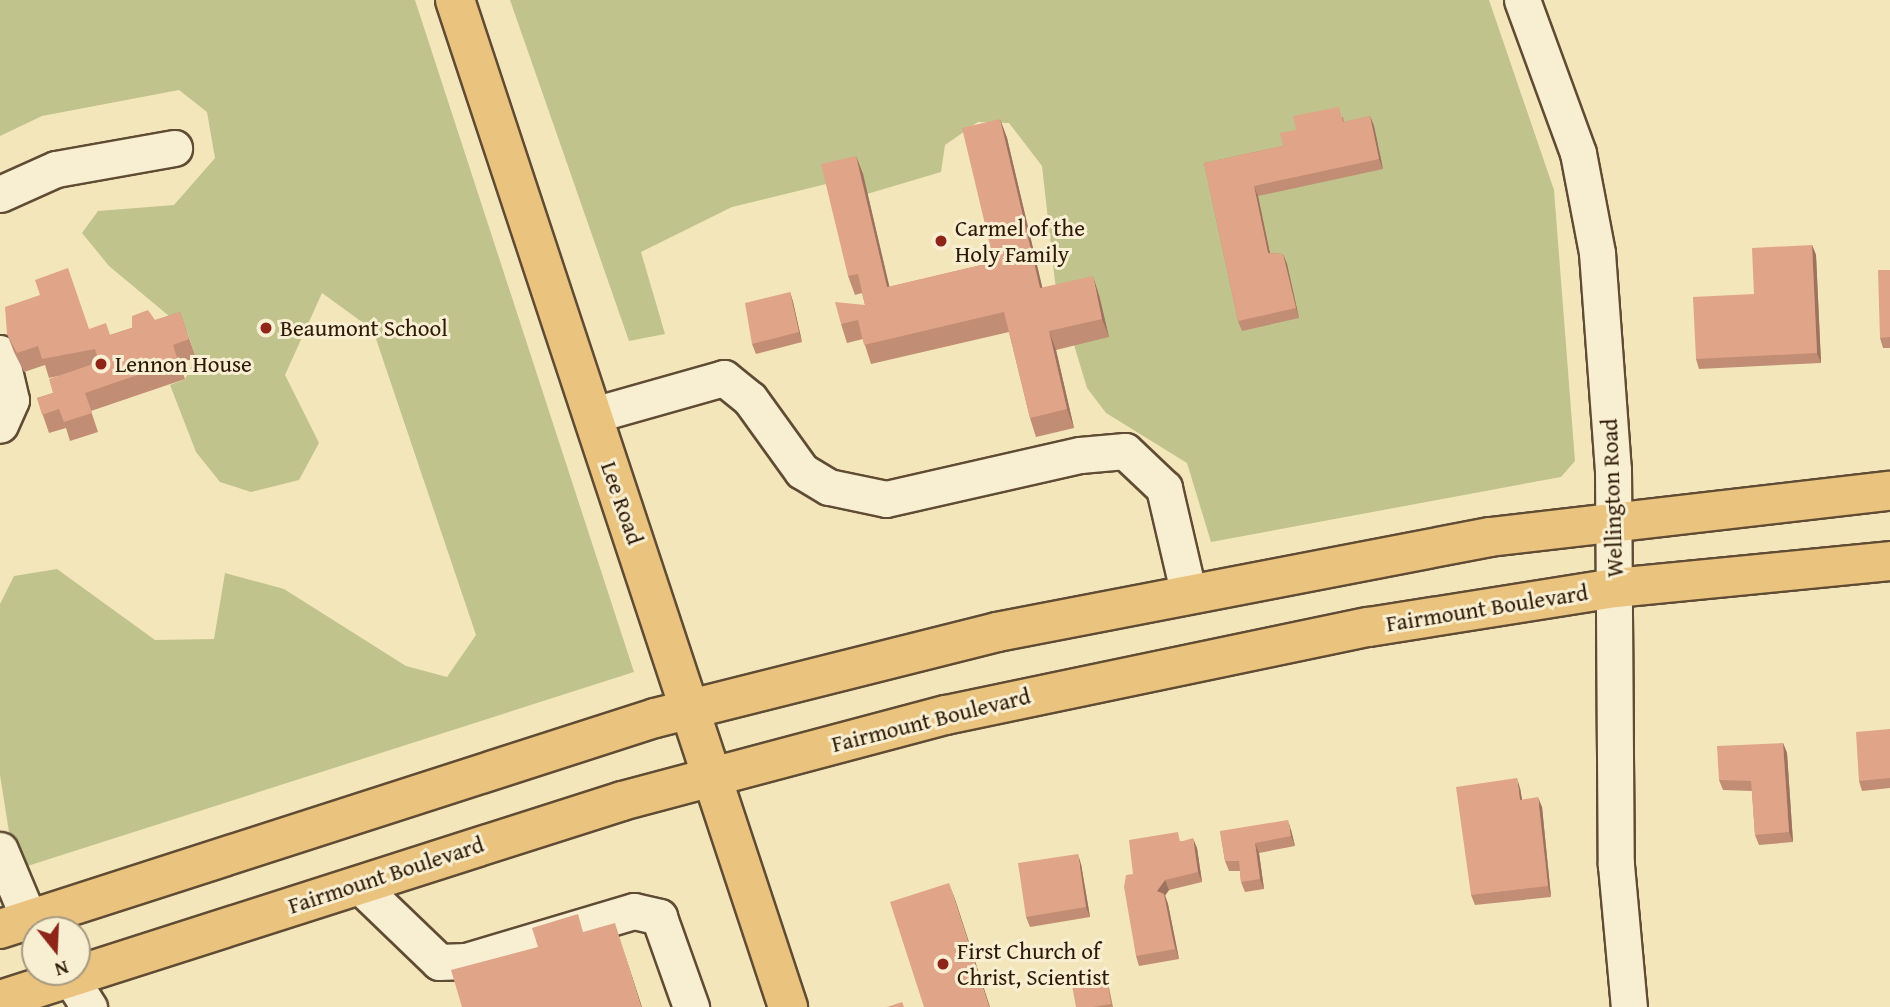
<!DOCTYPE html>
<html>
<head>
<meta charset="utf-8">
<style>
  body { margin:0 }
  #map { position:relative; width:1890px; height:1007px; overflow:hidden; background:#f4e6bb; font-family:"Gentium Book Plus",serif }
  div>[style] { position:absolute }
  .green>* { inset:0; background:#c1c38c }
  .roads { filter:drop-shadow(2px 0 #604c34) drop-shadow(-2px 0 #604c34) drop-shadow(0 2px #604c34) drop-shadow(0 -2px #604c34) }
  .minor>* { height:35px; margin:-17.5px; padding:0 17.5px; transform-origin:17.5px; border-radius:17.5px; background:#f8efd3 }
  .major>* { height:38px; margin:-19px; padding:0 19px; transform-origin:19px; border-radius:19px; background:#eac37e }
  .wall>* { inset:0; background:#c18d75 }
  .shaded-wall>* { inset:0; background:#9d735f }
  .building>* { inset:0; background:#e0a488 }
  .dots>* { width:19px; height:19px; translate:-50% -50%; box-sizing:border-box; border:4px solid #f8efd3; border-radius:50% }
  span { translate:-50% -50%; white-space:nowrap; text-align:center; line-height:1.15; -webkit-text-stroke:6px #f8efd3; paint-order:stroke }
  .poi-label { font-size:23px; color:#2e1907 }
  .left { translate:0 -50%; text-align:left }
  .street-label { font-size:23px; color:#2e1907 }
  .north { position:absolute; left:21px; top:916px; width:70px; height:70px; box-sizing:border-box; background:#f8efd3; border:2px solid #a79981; border-radius:50%; rotate:162deg; font-size:19px; font-weight:700; line-height:28px; text-align:center; color:#2e1907 }
  .north::after { content:''; display:block; margin:auto; width:24px; height:32px; background:#8f2418; clip-path:polygon(50% 0,100% 100%,50% 72%,0 100%) }
</style>
</head>
<body>
<div id="map">
  <div class="green">
    <i style="clip-path:polygon(0 0,415px 0,634px 672px,15px 870px,0 775px,0 604px,14px 576px,57px 569px,155px 640px,214px 639px,225px 573px,284px 589px,406px 666px,447px 677px,476px 635px,373px 330px,322px 293px,285px 375px,319px 443px,299px 480px,251px 492px,220px 482px,196px 452px,170px 385px,185px 379px,196px 358px,187px 331px,109px 266px,82px 233px,98px 211px,174px 205px,215px 158px,207px 112px,179px 90px,42px 116px,0 136px)"></i>
    <i style="clip-path:polygon(510px 0,1489px 0,1554px 190px,1575px 461px,1561px 477px,1211px 542px,1187px 463px,1106px 413px,1087px 388px,1055px 282px,1042px 166px,1009px 123px,978px 122px,945px 145px,941px 172px,867px 194px,863px 175px,732px 207px,641px 252px,665px 334px,629px 341px)"></i>
  </div>
  <div class="roads">
    <div class="minor">
      <i style="left:1522px;top:0;width:163px;rotate:69.9deg"></i>
      <i style="left:1578px;top:153px;width:102px;rotate:79.2deg"></i>
      <i style="left:1597px;top:253px;width:217px;rotate:85.8deg"></i>
      <i style="left:1613px;top:469px;width:396px;rotate:89.6deg"></i>
      <i style="left:1616px;top:865px;width:143px;rotate:84.8deg"></i>
      <i style="left:0;top:194px;width:61px;rotate:-24.1deg"></i>
      <i style="left:56px;top:169px;width:120px;rotate:-10.1deg"></i>
      <i style="left:0;top:353px;width:48px;rotate:76.8deg"></i>
      <i style="left:11px;top:400px;width:27px;rotate:114deg"></i>
      <i style="left:593px;top:415px;width:136px;rotate:-15.8deg"></i>
      <i style="left:724px;top:378px;width:33px;rotate:39deg"></i>
      <i style="left:750px;top:399px;width:89px;rotate:54.2deg"></i>
      <i style="left:802px;top:471px;width:31px;rotate:31deg"></i>
      <i style="left:829px;top:487px;width:58px;rotate:11.9deg"></i>
      <i style="left:886px;top:499px;width:199px;rotate:-12.8deg"></i>
      <i style="left:1080px;top:455px;width:45px;rotate:-5.1deg"></i>
      <i style="left:1125px;top:451px;width:54px;rotate:43.5deg"></i>
      <i style="left:1164px;top:488px;width:106px;rotate:76.9deg"></i>
      <i style="left:0;top:850px;width:75px;rotate:67.2deg"></i>
      <i style="left:358px;top:884px;width:112px;rotate:43.9deg"></i>
      <i style="left:439px;top:962px;width:27px;rotate:-2deg"></i>
      <i style="left:466px;top:961px;width:175px;rotate:-16.6deg"></i>
      <i style="left:634px;top:911px;width:26px;rotate:13deg"></i>
      <i style="left:659px;top:917px;width:96px;rotate:70.4deg"></i>
      <i style="left:70px;top:977px;width:36px;rotate:58deg"></i>
    </div>
    <div class="major">
      <i style="left:455px;top:0;width:1061px;rotate:71.7deg"></i>
      <i style="left:0;top:929px;width:688px;rotate:-17.86deg"></i>
      <i style="left:655px;top:718px;width:353px;rotate:-14.1deg"></i>
      <i style="left:997px;top:632px;width:502px;rotate:-10.91deg"></i>
      <i style="left:1490px;top:537px;width:403px;rotate:-6.6deg"></i>
      <i style="left:0;top:1000px;width:653px;rotate:-17.74deg"></i>
      <i style="left:622px;top:801px;width:335px;rotate:-14.9deg"></i>
      <i style="left:946px;top:715px;width:432px;rotate:-11.8deg"></i>
      <i style="left:1369px;top:627px;width:249px;rotate:-9deg"></i>
      <i style="left:1615px;top:588px;width:276px;rotate:-5.6deg"></i>
    </div>
  </div>
  <div class="wall">
    <i style="clip-path:polygon(1370px 116px,1374px 126px,1383px 169px,1258px 196px,1270px 253px,1283px 254px,1287px 264px,1299px 318px,1242px 331px,1238px 321px,1204px 163px,1283px 146px,1296px 130px,1343px 117px,1344px 122px)"></i>
    <i style="clip-path:polygon(1000px 119px,1007px 138px,1042px 288px,1099px 295px,1109px 337px,1056px 350px,1074px 428px,1036px 437px,1030px 418px,1009px 332px,871px 364px,863px 339px,847px 343px,841px 324px,865px 305px,862px 293px,855px 295px,848px 276px,856px 156px,863px 174px,889px 287px,994px 262px)"></i>
    <i style="clip-path:polygon(1812px 245px,1816px 255px,1821px 363px,1699px 369px,1696px 359px,1754px 294px)"></i>
    <i style="clip-path:polygon(1890px 270px,1890px 348px,1883px 348px,1880px 338px)"></i>
    <i style="clip-path:polygon(790px 292px,793px 302px,802px 342px,756px 354px,752px 344px)"></i>
    <i style="clip-path:polygon(180px 312px,196px 358px,179px 363px,185px 379px,91px 411px,98px 432px,70px 441px,66px 428px,49px 433px,37px 398px,53px 393px,58px 376px,49px 378px,45px 365px,24px 372px,14px 352px,7px 334px,89px 329px,110px 335px)"></i>
    <i style="clip-path:polygon(1890px 729px,1890px 788px,1862px 791px,1859px 781px)"></i>
    <i style="clip-path:polygon(1783px 743px,1787px 753px,1793px 842px,1759px 845px,1755px 835px,1752px 791px,1723px 790px,1719px 780px)"></i>
    <i style="clip-path:polygon(1520px 788px,1522px 800px,1542px 807px,1551px 897px,1475px 905px,1471px 895px)"></i>
    <i style="clip-path:polygon(1291px 830px,1295px 846px,1259px 853px,1264px 889px,1245px 892px,1241px 882px,1240px 871px,1229px 871px,1225px 861px,1220px 831px)"></i>
    <i style="clip-path:polygon(1181px 841px,1197px 848px,1202px 882px,1169px 890px,1165px 896px,1168px 904px,1179px 959px,1139px 966px,1136px 956px,1133px 874px)"></i>
    <i style="clip-path:polygon(1081px 864px,1090px 917px,1030px 927px,1026px 917px)"></i>
    <i style="clip-path:polygon(1106px 973px,1113px 1007px,1076px 1007px)"></i>
  </div>
  <div class="shaded-wall">
    <i style="clip-path:polygon(1370px 116px,1374px 126px,1383px 169px,1379px 159px)"></i>
    <i style="clip-path:polygon(1000px 119px,1007px 138px,1047px 307px,1040px 288px)"></i>
    <i style="clip-path:polygon(856px 156px,863px 174px,894px 306px,887px 287px)"></i>
    <i style="clip-path:polygon(1254px 186px,1258px 196px,1272px 263px,1268px 253px)"></i>
    <i style="clip-path:polygon(1812px 245px,1816px 255px,1821px 363px,1817px 353px)"></i>
    <i style="clip-path:polygon(1283px 254px,1287px 264px,1299px 318px,1296px 308px)"></i>
    <i style="clip-path:polygon(1093px 276px,1099px 295px,1109px 337px,1102px 319px)"></i>
    <i style="clip-path:polygon(790px 292px,793px 302px,802px 342px,799px 332px)"></i>
    <i style="clip-path:polygon(1049px 331px,1056px 350px,1074px 428px,1067px 409px)"></i>
    <i style="clip-path:polygon(1783px 743px,1787px 753px,1793px 842px,1789px 832px)"></i>
    <i style="clip-path:polygon(1517px 778px,1520px 788px,1524px 810px,1520px 800px)"></i>
    <i style="clip-path:polygon(1538px 797px,1542px 807px,1551px 897px,1548px 886px)"></i>
    <i style="clip-path:polygon(1288px 820px,1291px 830px,1295px 846px,1291px 836px)"></i>
    <i style="clip-path:polygon(1193px 838px,1197px 848px,1202px 882px,1198px 872px)"></i>
    <i style="clip-path:polygon(1255px 843px,1259px 853px,1264px 889px,1260px 879px)"></i>
    <i style="clip-path:polygon(1078px 854px,1081px 864px,1090px 917px,1086px 907px)"></i>
    <i style="clip-path:polygon(1165px 880px,1169px 890px,1165px 895px,1168px 904px,1179px 959px,1157px 891px)"></i>
    <i style="clip-path:polygon(949px 883px,956px 902px,990px 1007px,989px 1007px)"></i>
    <i style="clip-path:polygon(615px 923px,621px 942px,642px 1007px,641px 1007px)"></i>
  </div>
  <div class="building">
    <i style="clip-path:polygon(1339px 107px,1343px 122px,1370px 116px,1379px 159px,1254px 186px,1268px 253px,1283px 254px,1296px 308px,1238px 321px,1204px 163px,1283px 146px,1280px 133px,1296px 130px,1293px 116px)"></i>
    <i style="clip-path:polygon(1000px 119px,1040px 288px,1093px 276px,1102px 319px,1049px 331px,1067px 409px,1030px 418px,1004px 312px,864px 345px,858px 320px,841px 324px,835px 302px,865px 305px,858px 274px,848px 276px,821px 164px,856px 156px,887px 287px,994px 262px,962px 128px)"></i>
    <i style="clip-path:polygon(1812px 245px,1817px 353px,1696px 359px,1693px 297px,1754px 294px,1752px 248px)"></i>
    <i style="clip-path:polygon(68px 268px,89px 329px,106px 323px,110px 335px,132px 328px,132px 316px,148px 310px,155px 320px,180px 312px,189px 339px,173px 345px,178px 361px,85px 393px,92px 413px,64px 422px,59px 409px,42px 415px,37px 398px,53px 393px,49px 379px,99px 362px,95px 349px,42px 359px,38px 346px,17px 353px,7px 334px,5px 307px,40px 295px,35px 280px)"></i>
    <i style="clip-path:polygon(1878px 270px,1890px 270px,1890px 337px,1880px 338px)"></i>
    <i style="clip-path:polygon(790px 292px,799px 332px,752px 344px,745px 303px)"></i>
    <i style="clip-path:polygon(1890px 729px,1890px 778px,1859px 781px,1856px 732px)"></i>
    <i style="clip-path:polygon(1783px 743px,1789px 832px,1755px 835px,1751px 781px,1719px 780px,1717px 746px)"></i>
    <i style="clip-path:polygon(1517px 778px,1520px 800px,1538px 797px,1548px 886px,1471px 895px,1456px 787px)"></i>
    <i style="clip-path:polygon(1288px 820px,1291px 836px,1255px 843px,1260px 879px,1241px 882px,1239px 861px,1225px 861px,1220px 831px)"></i>
    <i style="clip-path:polygon(1178px 832px,1180px 842px,1193px 838px,1198px 872px,1165px 880px,1157px 891px,1164px 894px,1175px 949px,1136px 956px,1124px 887px,1126px 875px,1133px 874px,1129px 840px)"></i>
    <i style="clip-path:polygon(1078px 854px,1086px 907px,1026px 917px,1018px 863px)"></i>
    <i style="clip-path:polygon(949px 883px,989px 1007px,924px 1007px,890px 902px)"></i>
    <i style="clip-path:polygon(578px 914px,583px 932px,615px 923px,641px 1007px,462px 1007px,451px 970px,538px 947px,532px 928px)"></i>
    <i style="clip-path:polygon(1106px 973px,1111px 1004px,1093px 1007px,1076px 1007px,1071px 980px)"></i>
    <i style="clip-path:polygon(902px 1002px,904px 1007px,887px 1007px)"></i>
  </div>
  <div class="dots">
    <i style="left:941px;top:241px;background:#8f2418"></i>
    <i style="left:266px;top:328px;background:#8f2418"></i>
    <i style="left:101px;top:364px;background:#8f2418"></i>
    <i style="left:943px;top:964px;background:#8f2418"></i>
  </div>
  <div class="poi-label">
    <span class="left" style="left:955px;top:241px">Carmel of the<br>Holy Family</span>
    <span class="left" style="left:280px;top:328px">Beaumont School</span>
    <span class="left" style="left:115px;top:364px">Lennon House</span>
    <span class="left" style="left:957px;top:964px">First Church of<br>Christ, Scientist</span>
  </div>
  <div class="street-label">
    <span style="left:1612px;top:498px;rotate:-92deg">Wellington Road</span>
    <span style="left:622px;top:503px;rotate:71deg">Lee Road</span>
    <span style="left:1487px;top:608px;rotate:-9deg">Fairmount Boulevard</span>
    <span style="left:931px;top:720px;rotate:-14deg">Fairmount Boulevard</span>
    <span style="left:386px;top:875px;rotate:-18deg">Fairmount Boulevard</span>
  </div>
  <div class="north">N</div>
</div>
</body>
</html>
